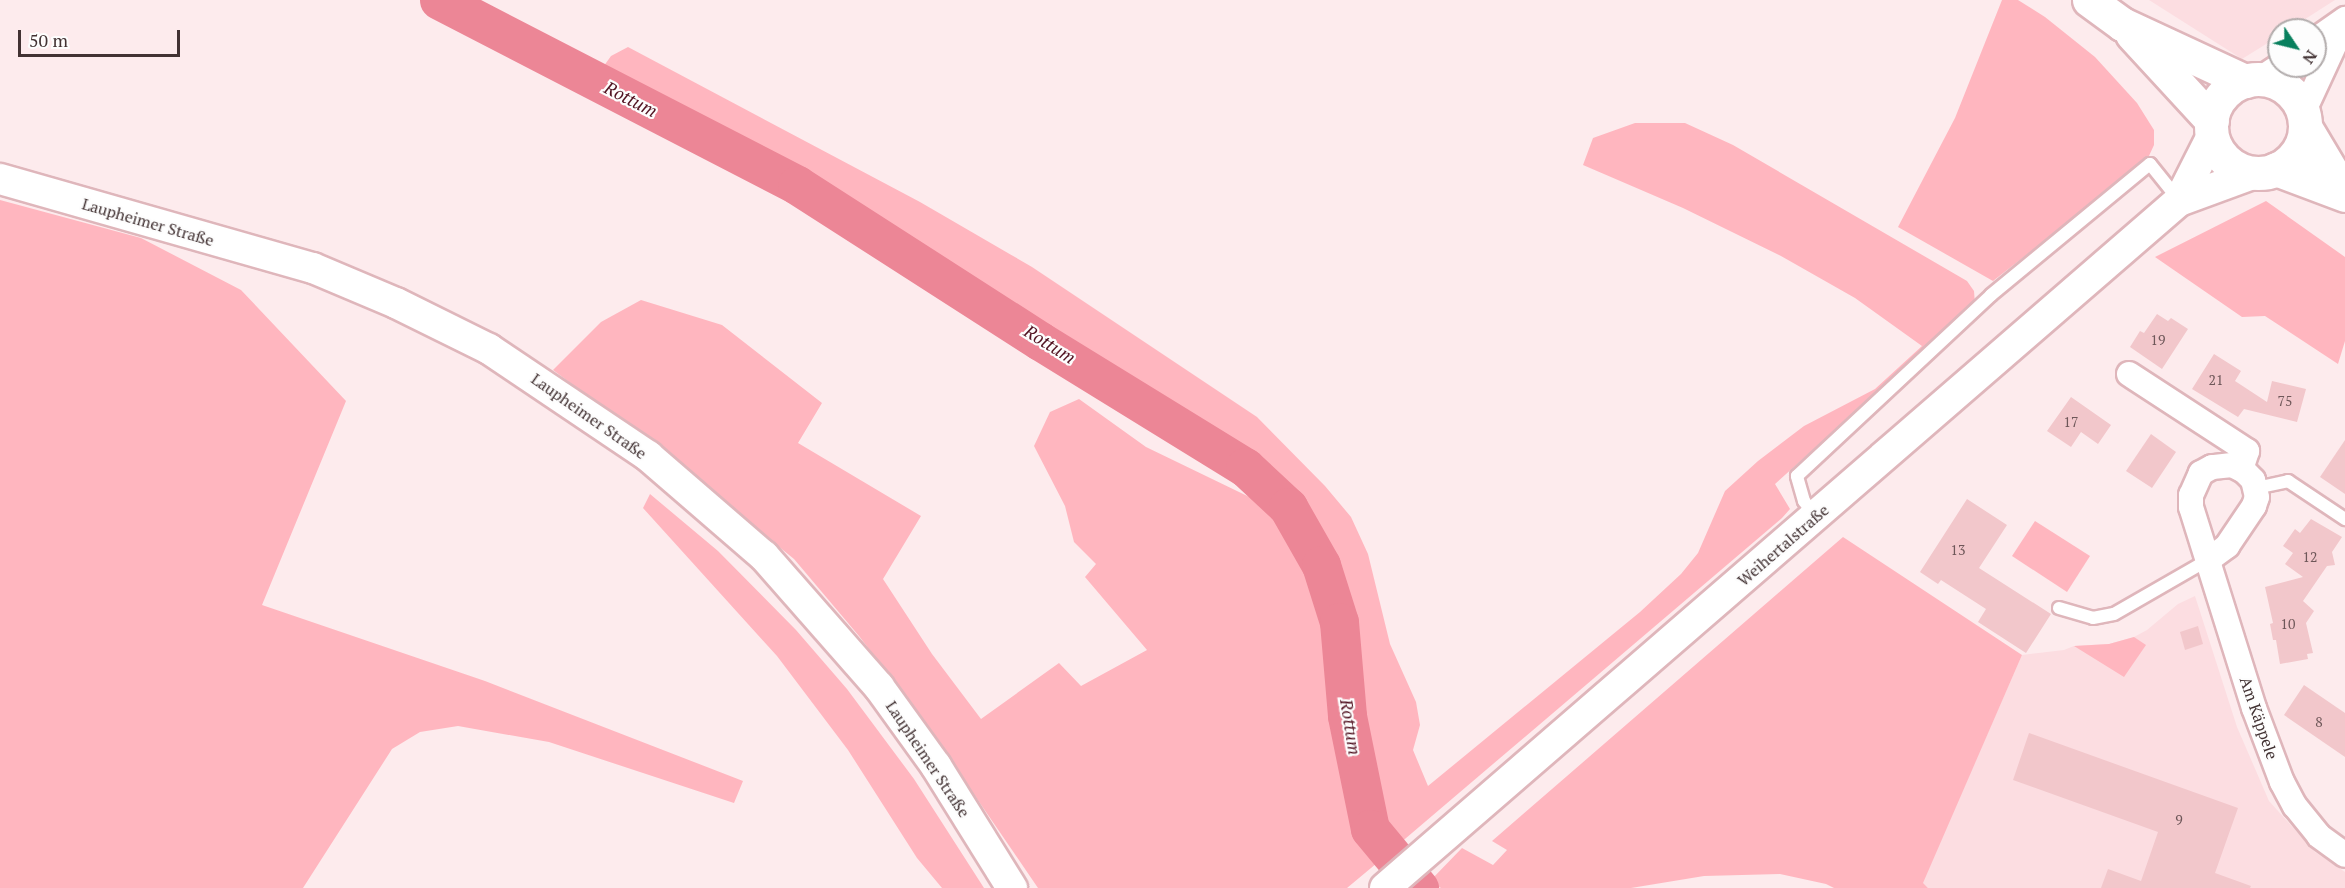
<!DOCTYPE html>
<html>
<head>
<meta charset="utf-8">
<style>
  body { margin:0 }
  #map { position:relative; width:2345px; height:888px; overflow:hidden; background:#fdebed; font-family:"PT Serif",serif }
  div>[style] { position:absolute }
  .built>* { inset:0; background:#fcdde1 }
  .green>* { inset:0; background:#ffb6bf }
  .river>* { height:39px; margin:-19.5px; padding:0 19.5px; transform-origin:19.5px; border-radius:19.5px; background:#ec8696 }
  .building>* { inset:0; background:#f2c7cb }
  .roads { filter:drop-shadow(2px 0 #dfb6bb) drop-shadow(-2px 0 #dfb6bb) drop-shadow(0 2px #dfb6bb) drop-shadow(0 -2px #dfb6bb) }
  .service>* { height:12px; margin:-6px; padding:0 6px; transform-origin:6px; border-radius:6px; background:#fff }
  .minor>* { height:24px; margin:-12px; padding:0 12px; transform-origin:12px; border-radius:12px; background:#fff }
  .tertiary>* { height:30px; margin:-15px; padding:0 15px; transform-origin:15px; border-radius:15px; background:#fff }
  .secondary>* { height:33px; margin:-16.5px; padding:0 16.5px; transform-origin:16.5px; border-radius:16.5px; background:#fff }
  .secondary>.ring { margin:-16.5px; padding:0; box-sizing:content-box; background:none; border:33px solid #fff; border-radius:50% }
  span { translate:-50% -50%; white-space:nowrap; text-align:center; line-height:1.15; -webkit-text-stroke:4.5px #fdfdfd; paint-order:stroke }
  .number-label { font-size:14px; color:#6e5759 }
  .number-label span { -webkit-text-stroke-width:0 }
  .street-label { font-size:16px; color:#423233 }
  .water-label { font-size:18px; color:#521322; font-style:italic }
  .north { position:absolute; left:2267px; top:18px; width:60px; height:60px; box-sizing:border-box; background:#fdfdfd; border:2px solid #b2acac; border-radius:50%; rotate:125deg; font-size:16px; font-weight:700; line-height:24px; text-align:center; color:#423233 }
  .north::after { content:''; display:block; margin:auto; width:21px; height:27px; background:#09805e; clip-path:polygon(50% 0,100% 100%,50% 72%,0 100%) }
  .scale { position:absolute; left:18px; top:30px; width:162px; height:27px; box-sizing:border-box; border:3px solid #423233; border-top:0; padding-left:8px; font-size:18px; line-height:21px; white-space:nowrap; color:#423233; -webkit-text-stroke:4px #fdfdfd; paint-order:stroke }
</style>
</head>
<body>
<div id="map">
  <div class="built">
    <i style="clip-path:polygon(2149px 0,2335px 0,2288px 30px,2279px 30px,2279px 36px,2242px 59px)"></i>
    <i style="clip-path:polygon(2195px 596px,2237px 727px,2269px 801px,2315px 852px,2345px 872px,2345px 888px,1928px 888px,1922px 883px,2022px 655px,2064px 650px,2074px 646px,2109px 644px,2134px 637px,2147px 630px,2178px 604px)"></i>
  </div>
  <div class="green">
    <i style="clip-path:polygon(2002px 0,2018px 0,2045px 17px,2095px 57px,2137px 103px,2154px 130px,2154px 145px,2148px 158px,2122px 180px,1993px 281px,1898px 227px,1955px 118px)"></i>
    <i style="clip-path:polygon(628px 47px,920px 202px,1032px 267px,1257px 417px,1325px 486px,1351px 517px,1368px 554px,1390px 644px,1416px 702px,1420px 725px,1413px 750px,1428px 786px,1640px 612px,1681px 574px,1698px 553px,1725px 491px,1758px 461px,1804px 426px,1875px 389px,1922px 346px,1855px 298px,1781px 256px,1683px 208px,1583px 165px,1593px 138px,1635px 123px,1685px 123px,1733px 145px,1967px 281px,1974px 291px,1975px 304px,1775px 484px,1790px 509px,1782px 518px,1392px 850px,1381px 819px,1370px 746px,1358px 703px,1347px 631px,1326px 550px,1301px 509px,1275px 480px,1165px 396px,719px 131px,601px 70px,611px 56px)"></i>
    <i style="clip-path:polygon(0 200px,141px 238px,241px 290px,346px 401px,262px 605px,485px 681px,743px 781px,734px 803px,549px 742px,458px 726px,420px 732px,392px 749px,303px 888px,0 888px)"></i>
    <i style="clip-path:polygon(2266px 201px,2345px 257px,2345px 341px,2338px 364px,2265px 316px,2242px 317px,2155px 257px)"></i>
    <i style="clip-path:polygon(641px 300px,722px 325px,822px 403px,798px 443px,921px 516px,883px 579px,932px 654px,981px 719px,1059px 663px,1081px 686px,1147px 650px,1085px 577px,1096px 564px,1074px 542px,1065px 506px,1034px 446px,1050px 412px,1079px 399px,1146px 447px,1268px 506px,1294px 537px,1325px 606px,1349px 797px,1362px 842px,1377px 863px,1347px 888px,1038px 888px,919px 714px,859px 636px,794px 559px,655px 446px,553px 370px,601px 322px)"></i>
    <i style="clip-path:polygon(650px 494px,718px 551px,796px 630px,847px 689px,914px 779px,984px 888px,942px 888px,917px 858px,848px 750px,777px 656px,643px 508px)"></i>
    <i style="clip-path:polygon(2035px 521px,2090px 556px,2067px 592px,2012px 556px)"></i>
    <i style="clip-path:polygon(1843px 537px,2022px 655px,1923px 883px,1928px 888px,1834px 888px,1826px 884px,1780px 874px,1704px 876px,1631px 888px,1441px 888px,1430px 881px,1462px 848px,1493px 865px,1507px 850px,1492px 841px)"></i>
    <i style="clip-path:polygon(2134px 637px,2146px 645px,2124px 677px,2074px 646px,2109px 644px)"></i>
  </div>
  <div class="river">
    <i style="left:439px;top:0;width:403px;rotate:27.3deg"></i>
    <i style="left:797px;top:185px;width:289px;rotate:32.7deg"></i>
    <i style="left:1040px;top:341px;width:241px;rotate:31.6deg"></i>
    <i style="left:1245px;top:467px;width:59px;rotate:42.9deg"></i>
    <i style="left:1288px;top:507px;width:67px;rotate:60.4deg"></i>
    <i style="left:1321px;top:565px;width:60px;rotate:72.5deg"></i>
    <i style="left:1339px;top:622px;width:94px;rotate:85.1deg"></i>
    <i style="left:1347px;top:716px;width:115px;rotate:78.5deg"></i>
    <i style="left:1370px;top:829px;width:77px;rotate:50.3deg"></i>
  </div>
  <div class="building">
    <i style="clip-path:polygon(2157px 314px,2168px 321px,2171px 318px,2188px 329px,2162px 369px,2130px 347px,2140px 331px,2144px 333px)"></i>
    <i style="clip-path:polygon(2214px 354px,2241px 371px,2235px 381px,2267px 402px,2272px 381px,2306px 389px,2297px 422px,2244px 409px,2238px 417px,2192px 389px)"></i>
    <i style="clip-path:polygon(2071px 397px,2111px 425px,2098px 444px,2081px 432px,2071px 447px,2047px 431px)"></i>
    <i style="clip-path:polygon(2151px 434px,2176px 452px,2152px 488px,2126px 471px)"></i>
    <i style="clip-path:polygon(2345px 440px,2345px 494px,2320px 477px)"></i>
    <i style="clip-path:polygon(1967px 499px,2007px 525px,1979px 568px,2051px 614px,2026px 653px,1978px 622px,1986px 609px,1941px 580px,1938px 584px,1920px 572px)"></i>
    <i style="clip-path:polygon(2311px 519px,2342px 537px,2332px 552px,2335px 565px,2327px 566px,2303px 601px,2314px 611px,2306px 623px,2313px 653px,2307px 654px,2308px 659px,2280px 664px,2276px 640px,2273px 640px,2270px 624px,2273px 623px,2265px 587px,2303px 577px,2285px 564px,2293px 553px,2283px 546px,2295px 529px,2300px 533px)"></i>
    <i style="clip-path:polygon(2198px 626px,2203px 644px,2185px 650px,2180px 632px)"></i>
    <i style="clip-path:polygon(2304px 685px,2345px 713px,2345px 757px,2284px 715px)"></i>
    <i style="clip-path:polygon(2029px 733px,2238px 808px,2215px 873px,2251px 886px,2250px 888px,2101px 888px,2108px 869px,2141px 881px,2158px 832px,2013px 780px)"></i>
  </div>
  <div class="roads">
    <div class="service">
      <i style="left:2256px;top:488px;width:33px;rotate:-12deg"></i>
      <i style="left:2288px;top:481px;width:69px;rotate:33.7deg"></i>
      <i style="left:1816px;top:516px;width:19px;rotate:-129deg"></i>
      <i style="left:1804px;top:501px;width:26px;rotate:-106deg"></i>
      <i style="left:1797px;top:476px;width:265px;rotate:-43deg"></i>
      <i style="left:1991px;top:295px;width:206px;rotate:-39.5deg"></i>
      <i style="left:2150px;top:164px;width:45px;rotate:51.3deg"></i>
      <i style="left:2059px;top:608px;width:35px;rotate:16deg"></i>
      <i style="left:2093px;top:618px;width:21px;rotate:-11deg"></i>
      <i style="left:2114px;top:614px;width:108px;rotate:-29.9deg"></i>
    </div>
    <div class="minor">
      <i style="left:2315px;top:40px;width:37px;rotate:-35deg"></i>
      <i style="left:2260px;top:79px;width:23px;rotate:-34deg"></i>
      <i style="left:2303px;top:113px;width:100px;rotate:-65.2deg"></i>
      <i style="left:2129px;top:374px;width:141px;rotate:33.1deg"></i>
      <i style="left:2247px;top:451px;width:19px;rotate:108deg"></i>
      <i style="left:2208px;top:560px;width:24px;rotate:-36deg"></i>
      <i style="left:2227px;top:546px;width:48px;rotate:-56deg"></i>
      <i style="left:2254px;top:506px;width:9px;rotate:-72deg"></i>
      <i style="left:2257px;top:497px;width:17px;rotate:-103deg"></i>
      <i style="left:2253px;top:480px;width:13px;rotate:-135deg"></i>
      <i style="left:2244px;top:471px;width:13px;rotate:-153deg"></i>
      <i style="left:2232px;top:465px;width:20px;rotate:174deg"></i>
      <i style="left:2212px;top:467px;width:13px;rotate:151deg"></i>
      <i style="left:2201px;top:473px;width:24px;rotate:114deg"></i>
      <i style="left:2191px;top:495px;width:12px;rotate:90deg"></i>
      <i style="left:2191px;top:507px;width:211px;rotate:72.6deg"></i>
      <i style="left:2254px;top:708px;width:79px;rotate:69.3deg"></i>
      <i style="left:2282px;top:782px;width:27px;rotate:62deg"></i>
      <i style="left:2295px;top:806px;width:38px;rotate:51deg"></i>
      <i style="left:2319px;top:836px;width:32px;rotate:36deg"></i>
    </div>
    <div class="tertiary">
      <i style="left:0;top:179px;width:325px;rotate:15.9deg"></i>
      <i style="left:313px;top:268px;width:90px;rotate:22.9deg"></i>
      <i style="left:396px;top:303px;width:104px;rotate:26.3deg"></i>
      <i style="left:489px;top:349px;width:192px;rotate:33.9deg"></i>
      <i style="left:648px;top:456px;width:153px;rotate:40.8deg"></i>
      <i style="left:764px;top:556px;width:174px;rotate:48.7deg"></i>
      <i style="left:879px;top:687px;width:97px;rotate:54.2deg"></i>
      <i style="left:936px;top:766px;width:144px;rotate:58.1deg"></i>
      <i style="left:2179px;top:201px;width:73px;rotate:-63.1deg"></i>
      <i style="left:1385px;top:888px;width:1050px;rotate:-40.87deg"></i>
      <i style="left:2179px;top:201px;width:81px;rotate:-20.2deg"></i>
    </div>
    <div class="secondary">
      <i style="left:2089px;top:0;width:41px;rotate:36deg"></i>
      <i style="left:2122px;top:24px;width:136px;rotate:24.9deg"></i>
      <i style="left:2132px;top:34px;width:118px;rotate:47.4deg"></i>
      <i class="ring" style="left:2211px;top:79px;width:61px;height:61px"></i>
      <i style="left:2305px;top:127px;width:78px;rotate:59.2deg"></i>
      <i style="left:2276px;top:169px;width:74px;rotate:20.6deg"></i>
    </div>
  </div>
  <div class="number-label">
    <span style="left:2158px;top:340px">19</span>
    <span style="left:2216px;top:380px">21</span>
    <span style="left:2285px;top:401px">75</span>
    <span style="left:2071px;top:422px">17</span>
    <span style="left:1958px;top:550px">13</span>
    <span style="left:2310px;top:557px">12</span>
    <span style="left:2288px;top:624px">10</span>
    <span style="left:2319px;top:722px">8</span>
    <span style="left:2179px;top:820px">9</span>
  </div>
  <div class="street-label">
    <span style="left:148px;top:222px;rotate:16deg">Laupheimer Straße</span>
    <span style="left:589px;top:416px;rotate:35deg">Laupheimer Straße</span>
    <span style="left:1783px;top:545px;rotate:-41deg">Weihertalstraße</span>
    <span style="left:2259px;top:718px;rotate:71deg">Am Käppele</span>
    <span style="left:928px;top:759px;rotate:56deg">Laupheimer Straße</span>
  </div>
  <div class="water-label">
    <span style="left:631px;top:99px;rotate:27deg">Rottum</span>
    <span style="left:1050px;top:344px;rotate:32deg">Rottum</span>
    <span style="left:1351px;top:727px;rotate:81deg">Rottum</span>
  </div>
  <div class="north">N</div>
  <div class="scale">50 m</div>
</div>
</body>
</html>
